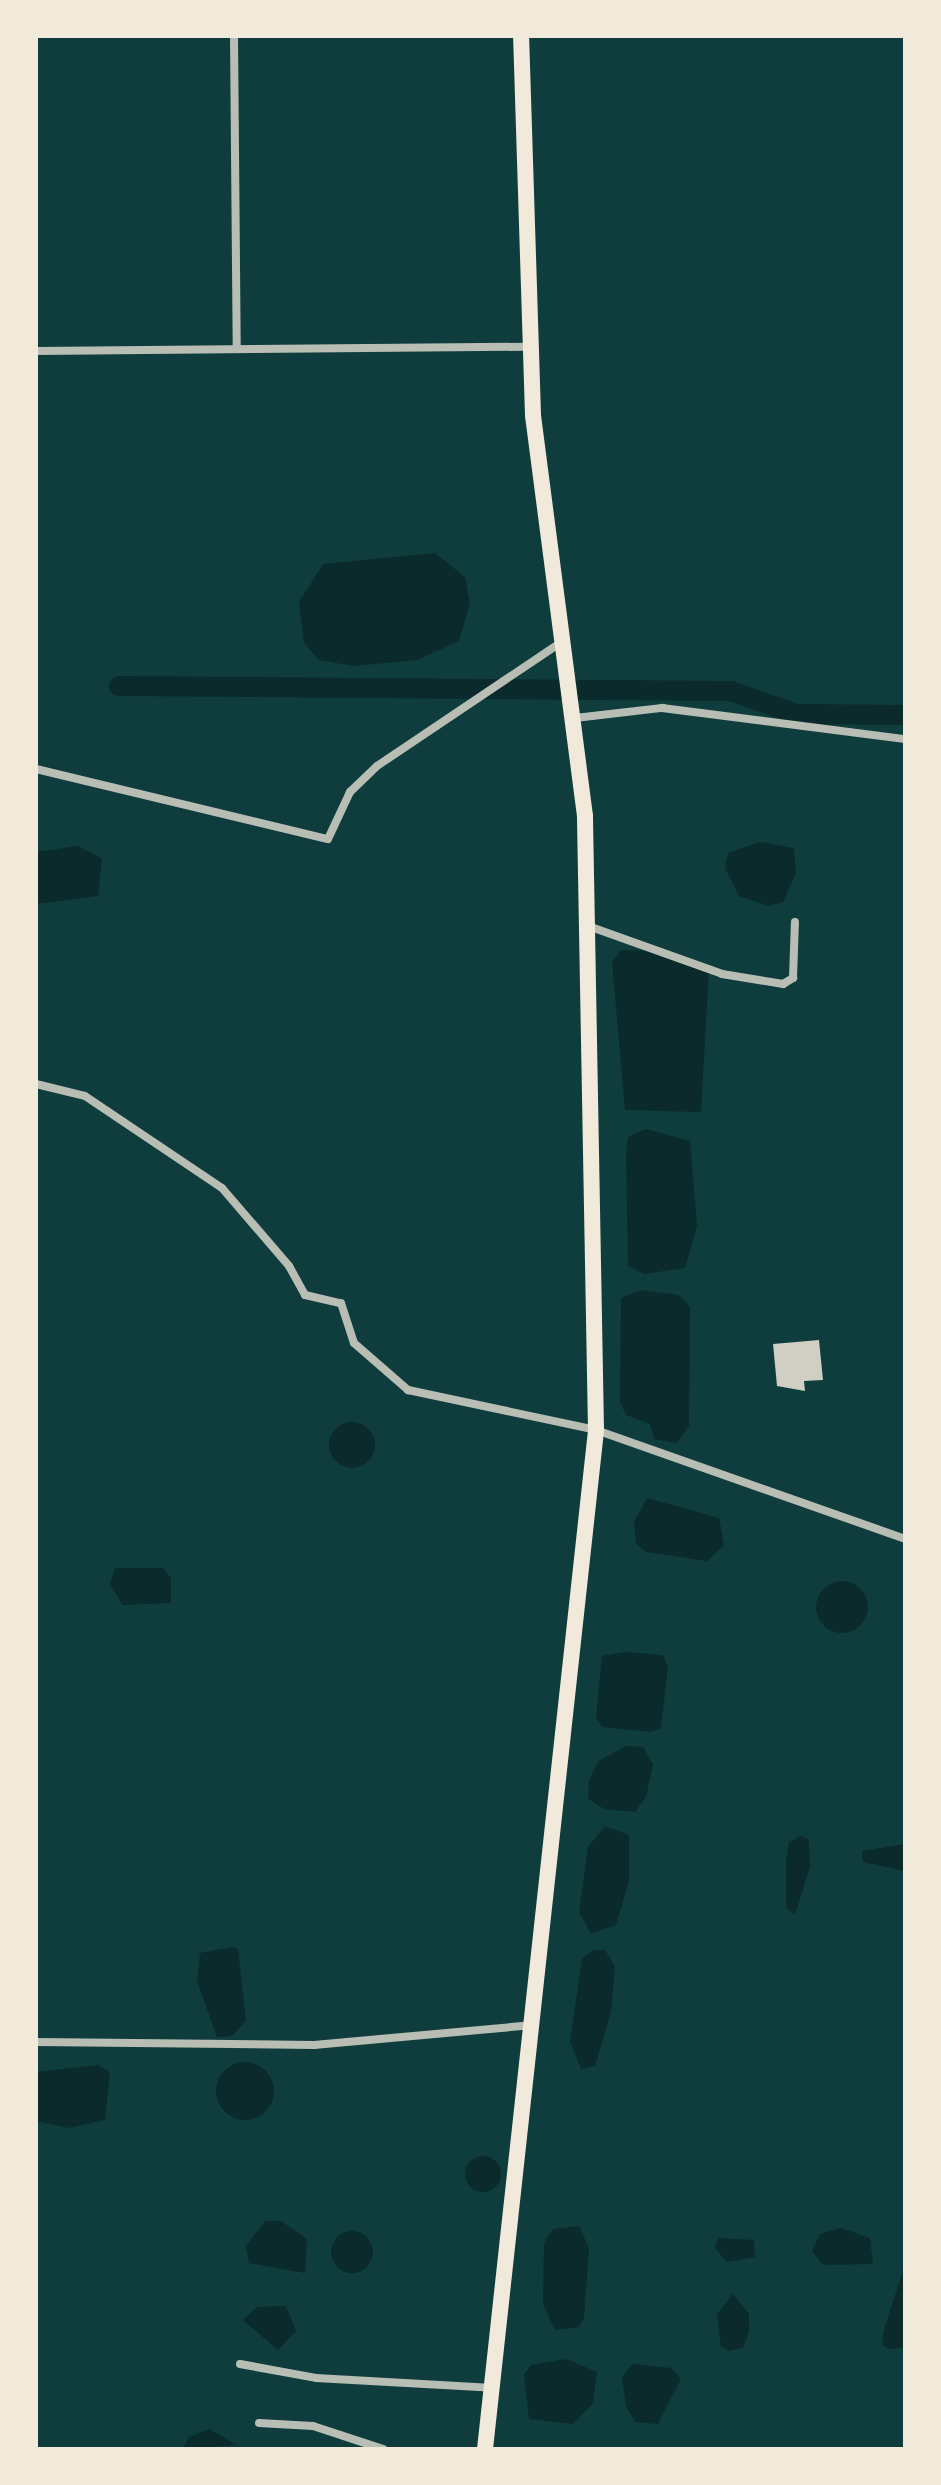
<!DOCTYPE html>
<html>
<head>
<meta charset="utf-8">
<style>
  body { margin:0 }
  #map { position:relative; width:941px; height:2485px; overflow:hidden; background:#0f3d3e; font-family:"Open Sans",sans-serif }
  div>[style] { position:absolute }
  .water>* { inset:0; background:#0a2a2b }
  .round { border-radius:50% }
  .canal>* { height:20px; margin:-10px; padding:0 10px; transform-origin:10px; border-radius:10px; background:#0a2a2b }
  .building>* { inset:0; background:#cfcfc3 }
  .minor>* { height:8px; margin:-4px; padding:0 4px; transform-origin:4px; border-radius:4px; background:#b8beb3 }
  .secondary>* { height:16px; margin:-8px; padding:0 8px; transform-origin:8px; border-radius:8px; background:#f1e9da }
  span { translate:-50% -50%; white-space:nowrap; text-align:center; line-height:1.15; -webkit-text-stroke:8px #f1e9da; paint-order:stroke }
  .frame { position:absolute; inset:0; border:38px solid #f1e9da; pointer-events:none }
</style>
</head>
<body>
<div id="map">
  <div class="water">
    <i style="clip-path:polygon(435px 553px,465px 577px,470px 603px,459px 641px,417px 660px,353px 666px,319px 660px,304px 643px,299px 602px,323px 564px)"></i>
    <i style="clip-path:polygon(760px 842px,794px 848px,796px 873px,783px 902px,769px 906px,739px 896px,725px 868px,728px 853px)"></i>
    <i style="clip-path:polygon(77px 846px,102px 858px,98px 896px,36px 904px,36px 852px)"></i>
    <i style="clip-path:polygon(621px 950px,652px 951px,709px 969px,701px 1112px,625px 1110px,612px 962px)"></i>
    <i style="clip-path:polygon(646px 1129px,690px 1141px,697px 1225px,685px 1268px,644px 1274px,628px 1266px,626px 1153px,628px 1137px)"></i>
    <i style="clip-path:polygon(640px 1290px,679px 1295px,690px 1307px,689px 1426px,677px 1443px,654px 1439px,650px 1424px,626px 1415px,620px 1402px,621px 1298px)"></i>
    <i class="round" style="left:329px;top:1422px;width:46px;height:46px"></i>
    <i style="clip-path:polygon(647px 1498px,719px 1518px,724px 1545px,707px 1561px,646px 1552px,636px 1544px,634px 1522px)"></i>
    <i style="clip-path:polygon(115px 1568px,163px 1568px,171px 1578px,171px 1603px,123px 1605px,110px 1584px)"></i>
    <i class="round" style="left:816px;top:1581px;width:52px;height:52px"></i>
    <i style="clip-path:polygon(626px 1652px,663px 1655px,668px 1667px,661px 1728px,652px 1732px,602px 1727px,596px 1717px,602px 1656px)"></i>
    <i style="clip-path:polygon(627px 1746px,643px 1747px,653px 1764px,646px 1797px,635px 1812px,604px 1809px,588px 1798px,589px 1780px,598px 1761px)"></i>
    <i style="clip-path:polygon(605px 1826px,629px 1835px,629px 1881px,616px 1925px,591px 1934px,579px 1912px,588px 1847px)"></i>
    <i style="clip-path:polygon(801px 1836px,809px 1840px,810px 1867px,795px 1914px,786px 1908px,786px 1860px,789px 1842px)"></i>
    <i style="clip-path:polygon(905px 1844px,905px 1871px,863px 1862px,862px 1851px)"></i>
    <i style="clip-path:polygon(232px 1947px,238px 1949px,246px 2021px,232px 2036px,217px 2037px,197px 1981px,200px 1953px)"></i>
    <i style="clip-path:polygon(593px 1950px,605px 1950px,615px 1966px,611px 2012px,595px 2066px,581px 2069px,570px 2041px,582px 1959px)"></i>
    <i class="round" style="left:216px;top:2062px;width:58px;height:58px"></i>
    <i style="clip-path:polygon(98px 2065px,110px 2072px,105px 2120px,69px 2128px,36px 2121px,36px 2072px)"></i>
    <i class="round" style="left:465px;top:2156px;width:36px;height:36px"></i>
    <i style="clip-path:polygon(265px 2221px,281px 2221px,307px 2239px,305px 2273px,249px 2263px,246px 2246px)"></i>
    <i style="clip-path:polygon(579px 2226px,589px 2248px,584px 2318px,579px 2327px,555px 2330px,543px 2304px,544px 2243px,553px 2229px)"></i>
    <i style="clip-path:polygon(841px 2228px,870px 2238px,873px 2264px,823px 2265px,812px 2251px,820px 2234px)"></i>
    <i class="round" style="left:331px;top:2231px;width:42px;height:42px"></i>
    <i style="clip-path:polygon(719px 2238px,754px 2240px,755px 2257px,726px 2262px,715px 2247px)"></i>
    <i style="clip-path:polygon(905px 2264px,905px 2348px,889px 2349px,882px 2345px,884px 2330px)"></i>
    <i style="clip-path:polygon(733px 2294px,749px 2314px,749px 2332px,743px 2348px,729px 2351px,721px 2346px,717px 2314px)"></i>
    <i style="clip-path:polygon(286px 2306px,296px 2331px,278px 2350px,243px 2320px,257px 2307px)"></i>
    <i style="clip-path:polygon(566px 2359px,597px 2372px,593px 2403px,573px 2424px,529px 2419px,524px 2374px,531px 2365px)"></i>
    <i style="clip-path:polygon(633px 2364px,671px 2368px,681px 2379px,658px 2424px,636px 2422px,626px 2407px,622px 2377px)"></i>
    <i style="clip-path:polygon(209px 2429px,237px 2445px,183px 2449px,189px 2437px)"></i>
  </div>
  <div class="canal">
    <i style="left:119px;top:686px;width:612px;rotate:0.47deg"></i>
    <i style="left:731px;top:691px;width:69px;rotate:19.5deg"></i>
    <i style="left:796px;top:714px;width:109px;rotate:0.5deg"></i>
  </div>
  <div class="building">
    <i style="clip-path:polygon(819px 1340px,823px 1380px,804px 1381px,805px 1391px,777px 1386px,773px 1344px)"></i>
  </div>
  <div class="minor">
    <i style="left:234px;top:36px;width:313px;rotate:89.5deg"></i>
    <i style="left:36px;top:351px;width:493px;rotate:-0.5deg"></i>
    <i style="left:575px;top:718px;width:88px;rotate:-6.6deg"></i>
    <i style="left:662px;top:708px;width:245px;rotate:7.3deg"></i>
    <i style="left:36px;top:769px;width:300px;rotate:13.5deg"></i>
    <i style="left:328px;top:839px;width:52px;rotate:-64.9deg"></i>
    <i style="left:350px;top:792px;width:37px;rotate:-44deg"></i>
    <i style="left:377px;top:766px;width:224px;rotate:-33.9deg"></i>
    <i style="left:591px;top:927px;width:139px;rotate:19.7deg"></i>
    <i style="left:722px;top:974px;width:62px;rotate:9.3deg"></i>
    <i style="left:783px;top:984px;width:12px;rotate:-31deg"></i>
    <i style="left:793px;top:978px;width:56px;rotate:-88deg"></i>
    <i style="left:36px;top:1084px;width:50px;rotate:13.8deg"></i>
    <i style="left:85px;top:1096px;width:165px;rotate:33.9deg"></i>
    <i style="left:222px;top:1188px;width:103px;rotate:49.3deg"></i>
    <i style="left:289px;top:1266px;width:33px;rotate:61deg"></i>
    <i style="left:305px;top:1295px;width:37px;rotate:13deg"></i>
    <i style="left:341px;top:1303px;width:42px;rotate:72deg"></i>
    <i style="left:354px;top:1343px;width:72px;rotate:41deg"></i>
    <i style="left:408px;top:1390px;width:192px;rotate:12deg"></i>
    <i style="left:596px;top:1430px;width:328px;rotate:19.4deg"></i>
    <i style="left:36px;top:2042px;width:278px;rotate:0.6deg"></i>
    <i style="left:314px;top:2045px;width:220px;rotate:-5.2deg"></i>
    <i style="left:240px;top:2364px;width:77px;rotate:10.4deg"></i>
    <i style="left:316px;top:2378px;width:177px;rotate:3.2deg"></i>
    <i style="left:259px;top:2423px;width:54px;rotate:3.2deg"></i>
    <i style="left:313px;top:2426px;width:74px;rotate:18.2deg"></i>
  </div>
  <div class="secondary">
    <i style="left:485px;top:2449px;width:1025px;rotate:-83.78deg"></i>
    <i style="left:596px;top:1430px;width:614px;rotate:-91.03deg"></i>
    <i style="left:585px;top:816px;width:404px;rotate:-97.4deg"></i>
    <i style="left:533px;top:415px;width:379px;rotate:-91.8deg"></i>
  </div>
  <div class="frame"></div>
</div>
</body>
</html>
